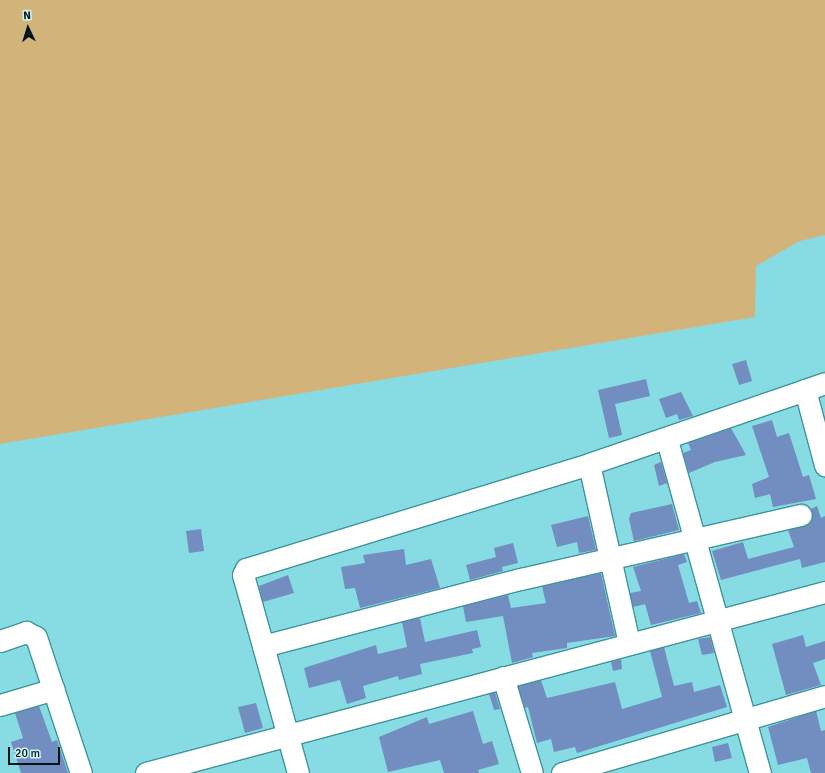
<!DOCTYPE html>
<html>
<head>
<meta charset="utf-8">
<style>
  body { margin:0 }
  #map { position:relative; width:825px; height:773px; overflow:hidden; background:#87dce3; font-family:Signika,sans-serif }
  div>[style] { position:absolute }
  .green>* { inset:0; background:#d2b47a }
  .building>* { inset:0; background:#728dc0 }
  .roads { filter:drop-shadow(1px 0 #3c949b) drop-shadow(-1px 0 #3c949b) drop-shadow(0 1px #3c949b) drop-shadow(0 -1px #3c949b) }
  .minor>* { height:21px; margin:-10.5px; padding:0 10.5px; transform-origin:10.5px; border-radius:10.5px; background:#fff }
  span { translate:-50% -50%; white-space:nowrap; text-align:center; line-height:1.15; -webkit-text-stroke:4px #cdf5f8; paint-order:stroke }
  .north { position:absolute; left:8px; top:8px; width:40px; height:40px; -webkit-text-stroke:3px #cdf5f8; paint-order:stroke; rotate:356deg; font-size:11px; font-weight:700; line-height:16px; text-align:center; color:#001417 }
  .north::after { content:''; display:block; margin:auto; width:14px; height:18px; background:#001417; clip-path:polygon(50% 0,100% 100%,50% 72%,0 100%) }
  .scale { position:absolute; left:8px; top:747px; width:52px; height:18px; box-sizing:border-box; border:2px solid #001417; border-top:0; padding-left:5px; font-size:12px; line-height:14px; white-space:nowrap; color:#001417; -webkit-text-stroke:3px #cdf5f8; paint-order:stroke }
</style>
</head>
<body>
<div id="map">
  <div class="green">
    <i style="clip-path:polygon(0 0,825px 0,825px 235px,800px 241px,756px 266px,755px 317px,0 444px)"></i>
  </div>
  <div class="building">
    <i style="clip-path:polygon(746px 360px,752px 381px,739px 385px,732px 364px)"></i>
    <i style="clip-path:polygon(646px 379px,650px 396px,615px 404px,622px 435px,609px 438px,598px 390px)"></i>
    <i style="clip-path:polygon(681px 392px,693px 416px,679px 420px,677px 414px,666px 418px,659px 399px)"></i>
    <i style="clip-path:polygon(772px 420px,777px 437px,789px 433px,803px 477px,809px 475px,816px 499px,773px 507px,770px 494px,755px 498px,752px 484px,769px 477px,752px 426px)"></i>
    <i style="clip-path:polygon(731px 428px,746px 455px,715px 462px,689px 473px,683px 453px,691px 450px,688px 443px)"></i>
    <i style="clip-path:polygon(661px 462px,667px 483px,659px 486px,654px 465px)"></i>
    <i style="clip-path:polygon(672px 504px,679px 530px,634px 541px,629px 519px,631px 513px)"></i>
    <i style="clip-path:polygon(817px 506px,821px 518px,825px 516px,825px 562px,802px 568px,800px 559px,721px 580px,712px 551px,743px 542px,748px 559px,794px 547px,788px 530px,809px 524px,813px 518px,811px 509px)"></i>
    <i style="clip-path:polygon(588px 516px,596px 550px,579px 553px,577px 542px,557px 547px,551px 525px)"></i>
    <i style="clip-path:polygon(201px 529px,204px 551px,189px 553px,186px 531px)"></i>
    <i style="clip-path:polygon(513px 543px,518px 563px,502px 567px,503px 571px,470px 580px,466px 565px,496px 557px,494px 548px)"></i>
    <i style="clip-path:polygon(404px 549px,406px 565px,431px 559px,440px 588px,360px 608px,355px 588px,345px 589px,341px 567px,365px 563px,363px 555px)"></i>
    <i style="clip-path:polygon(684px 554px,687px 562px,678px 565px,689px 603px,697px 601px,701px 613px,651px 625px,645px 604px,633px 607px,630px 593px,641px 591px,633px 567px)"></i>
    <i style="clip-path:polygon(601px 573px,615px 636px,567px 643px,567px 648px,532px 653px,533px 657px,512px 663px,503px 616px,466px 622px,463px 606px,508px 595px,511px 608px,546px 603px,542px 586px)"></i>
    <i style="clip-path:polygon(288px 575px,294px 593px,263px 602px,259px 586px)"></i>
    <i style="clip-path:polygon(420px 618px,425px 642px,477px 630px,481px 647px,472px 649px,473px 653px,420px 664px,422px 674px,399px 680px,398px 676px,363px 686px,366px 698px,347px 704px,340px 680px,309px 688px,304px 668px,376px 645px,378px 654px,407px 647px,402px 622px)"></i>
    <i style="clip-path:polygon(803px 635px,806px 647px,825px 641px,825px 659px,813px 663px,821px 685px,786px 695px,772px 644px)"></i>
    <i style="clip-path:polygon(710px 637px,714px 653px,702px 655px,698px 639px)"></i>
    <i style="clip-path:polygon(664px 647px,674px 686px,692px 682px,694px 692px,720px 685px,727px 707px,577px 753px,575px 747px,554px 752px,551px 739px,537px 743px,528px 707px,525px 708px,518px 686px,541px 680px,547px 698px,615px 682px,622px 709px,662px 697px,650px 651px)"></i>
    <i style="clip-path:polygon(621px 659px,622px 669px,613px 671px,611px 662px)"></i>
    <i style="clip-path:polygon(495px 692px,500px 709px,494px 710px,489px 694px)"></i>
    <i style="clip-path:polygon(256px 703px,263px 728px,245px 733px,238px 707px)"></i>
    <i style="clip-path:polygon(39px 706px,52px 742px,57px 740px,68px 773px,21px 773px,11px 742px,23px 738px,15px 713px)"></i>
    <i style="clip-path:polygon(473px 711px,483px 744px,492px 741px,499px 764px,478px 770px,479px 773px,444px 773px,440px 760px,388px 772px,379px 737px,427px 717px,429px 724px)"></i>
    <i style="clip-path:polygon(816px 711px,821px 731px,825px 730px,825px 773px,811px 773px,807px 758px,778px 765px,768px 727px)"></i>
    <i style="clip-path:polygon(728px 743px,732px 758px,715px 762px,712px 747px)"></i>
  </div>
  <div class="roads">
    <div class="minor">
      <i style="left:805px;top:390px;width:21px;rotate:-19deg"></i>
      <i style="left:667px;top:440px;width:346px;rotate:74.4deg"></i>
      <i style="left:0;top:641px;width:28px;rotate:-19deg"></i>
      <i style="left:26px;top:632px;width:11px;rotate:27deg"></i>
      <i style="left:36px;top:637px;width:143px;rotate:71.7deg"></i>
      <i style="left:629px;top:643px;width:183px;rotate:-102.6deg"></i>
      <i style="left:589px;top:464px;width:228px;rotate:-18.9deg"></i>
      <i style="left:805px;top:390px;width:78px;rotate:75.1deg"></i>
      <i style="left:263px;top:646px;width:74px;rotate:-105.7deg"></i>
      <i style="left:243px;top:575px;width:7px;rotate:-63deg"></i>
      <i style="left:246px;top:569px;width:359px;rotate:-17deg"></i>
      <i style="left:503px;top:677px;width:100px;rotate:73.2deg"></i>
      <i style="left:0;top:705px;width:56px;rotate:-16.5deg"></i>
      <i style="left:146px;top:773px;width:703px;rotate:-14.93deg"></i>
      <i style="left:298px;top:773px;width:132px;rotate:-105.4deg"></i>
      <i style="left:263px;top:646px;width:267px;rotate:-14.6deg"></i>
      <i style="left:521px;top:579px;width:287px;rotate:-12.9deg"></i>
      <i style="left:562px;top:773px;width:274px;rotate:-16.3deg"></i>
    </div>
  </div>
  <div class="north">N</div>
  <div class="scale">20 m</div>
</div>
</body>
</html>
